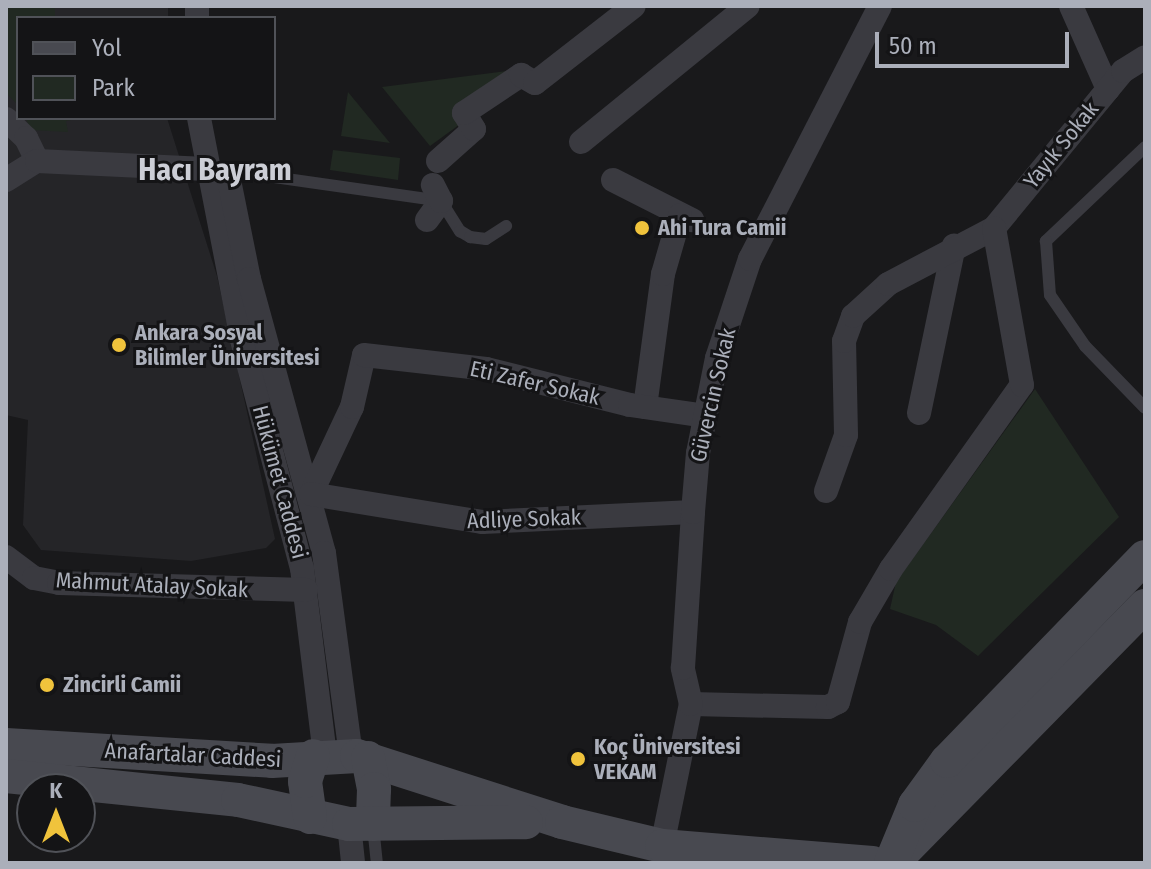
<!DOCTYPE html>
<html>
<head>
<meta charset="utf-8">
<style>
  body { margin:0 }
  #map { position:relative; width:1151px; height:869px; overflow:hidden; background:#19191b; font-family:"Fira Sans Condensed",sans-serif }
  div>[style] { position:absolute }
  .built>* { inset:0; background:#252528 }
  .green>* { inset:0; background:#212922 }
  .lane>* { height:12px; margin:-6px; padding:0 6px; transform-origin:6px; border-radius:6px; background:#3a3a40 }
  .street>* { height:24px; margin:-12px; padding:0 12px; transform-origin:12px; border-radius:12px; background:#3a3a40 }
  .secondary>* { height:34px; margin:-17px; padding:0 17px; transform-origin:17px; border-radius:17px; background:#484950 }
  .dots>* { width:22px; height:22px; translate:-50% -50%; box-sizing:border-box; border:4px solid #141416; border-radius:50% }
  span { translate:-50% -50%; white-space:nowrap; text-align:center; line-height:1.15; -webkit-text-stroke:6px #141416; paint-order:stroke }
  .street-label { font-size:22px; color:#abafba }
  .poi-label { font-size:22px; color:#abafba; font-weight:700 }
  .left { translate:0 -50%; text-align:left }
  .district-label { font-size:30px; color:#ccced6; font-weight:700 }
  .frame { position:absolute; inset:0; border:8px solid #abafba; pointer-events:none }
  .legend { position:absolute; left:16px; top:16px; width:260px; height:104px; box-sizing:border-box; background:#141416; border:2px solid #505258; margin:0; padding:10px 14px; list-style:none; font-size:24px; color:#abafba }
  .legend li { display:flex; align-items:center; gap:16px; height:40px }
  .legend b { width:40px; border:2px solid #505258 }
  .north { position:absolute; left:16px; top:773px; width:80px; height:80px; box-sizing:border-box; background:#141416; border:2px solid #505258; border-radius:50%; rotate:0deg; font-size:22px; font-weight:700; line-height:32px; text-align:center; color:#abafba }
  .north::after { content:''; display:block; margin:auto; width:28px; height:36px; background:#f0c33c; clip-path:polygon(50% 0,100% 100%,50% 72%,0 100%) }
  .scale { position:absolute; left:875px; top:32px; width:194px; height:36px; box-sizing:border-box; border:4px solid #abafba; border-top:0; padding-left:10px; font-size:24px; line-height:28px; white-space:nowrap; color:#abafba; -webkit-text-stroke:6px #141416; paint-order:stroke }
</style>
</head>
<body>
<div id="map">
  <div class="built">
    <i style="clip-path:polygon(6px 6px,168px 6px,168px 18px,18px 18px,18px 118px,167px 118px,217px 276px,275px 539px,266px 548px,191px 561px,41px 550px,23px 525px,28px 420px,6px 415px)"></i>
  </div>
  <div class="green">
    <i style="clip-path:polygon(6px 6px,55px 6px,55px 18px,18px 18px,18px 105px,6px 93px)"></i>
    <i style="clip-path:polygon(507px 71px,463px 122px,430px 146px,382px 87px)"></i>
    <i style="clip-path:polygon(348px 92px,390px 143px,341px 136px)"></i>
    <i style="clip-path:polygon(26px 118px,77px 118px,77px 119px,66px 121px,68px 132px,30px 130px)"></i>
    <i style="clip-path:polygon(333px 150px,400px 158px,398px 180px,330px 170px)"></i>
    <i style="clip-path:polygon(1035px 389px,1119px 517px,978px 656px,936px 625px,890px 609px,896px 582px)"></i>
  </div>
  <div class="lane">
    <i style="left:1145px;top:147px;width:137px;rotate:136.5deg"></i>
    <i style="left:1046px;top:241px;width:54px;rotate:85.8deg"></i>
    <i style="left:1050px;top:295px;width:62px;rotate:55.5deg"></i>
    <i style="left:1085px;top:346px;width:86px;rotate:45.9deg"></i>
    <i style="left:228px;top:175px;width:10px;rotate:-17deg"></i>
    <i style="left:238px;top:172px;width:205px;rotate:8.1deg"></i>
    <i style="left:441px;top:201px;width:36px;rotate:58deg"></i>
    <i style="left:460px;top:231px;width:12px;rotate:31deg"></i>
    <i style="left:470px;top:237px;width:16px;rotate:7deg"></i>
    <i style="left:486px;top:239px;width:24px;rotate:-33deg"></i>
    <i style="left:373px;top:826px;width:37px;rotate:84deg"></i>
  </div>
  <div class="street">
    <i style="left:1071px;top:6px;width:91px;rotate:66deg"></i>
    <i style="left:197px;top:18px;width:12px;rotate:-90deg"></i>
    <i style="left:199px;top:118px;width:226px;rotate:79deg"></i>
    <i style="left:242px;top:340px;width:236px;rotate:75.3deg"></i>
    <i style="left:302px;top:568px;width:187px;rotate:83deg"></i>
    <i style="left:6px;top:119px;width:28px;rotate:44deg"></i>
    <i style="left:26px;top:138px;width:25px;rotate:64deg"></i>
    <i style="left:581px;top:142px;width:215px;rotate:-39.2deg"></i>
    <i style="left:438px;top:161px;width:48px;rotate:-41.6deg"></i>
    <i style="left:474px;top:129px;width:19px;rotate:-122deg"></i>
    <i style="left:464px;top:113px;width:69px;rotate:-33.7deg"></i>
    <i style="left:521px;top:75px;width:16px;rotate:30deg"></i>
    <i style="left:535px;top:83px;width:125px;rotate:-37.9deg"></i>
    <i style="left:228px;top:175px;width:106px;rotate:78.6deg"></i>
    <i style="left:249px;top:279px;width:284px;rotate:74.7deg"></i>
    <i style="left:324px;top:553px;width:204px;rotate:82.4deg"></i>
    <i style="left:6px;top:180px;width:36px;rotate:-32deg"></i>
    <i style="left:37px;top:161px;width:169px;rotate:2.7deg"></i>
    <i style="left:613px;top:180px;width:89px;rotate:26.9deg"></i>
    <i style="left:427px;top:220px;width:24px;rotate:-54deg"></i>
    <i style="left:441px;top:201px;width:18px;rotate:-117deg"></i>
    <i style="left:645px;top:407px;width:134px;rotate:-82.3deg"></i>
    <i style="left:663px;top:274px;width:61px;rotate:-73.9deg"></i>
    <i style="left:919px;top:413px;width:171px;rotate:-78.2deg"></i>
    <i style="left:826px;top:491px;width:59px;rotate:-70.3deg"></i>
    <i style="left:846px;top:435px;width:94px;rotate:-91.2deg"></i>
    <i style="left:844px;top:341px;width:27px;rotate:-70deg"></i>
    <i style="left:853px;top:316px;width:47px;rotate:-42.4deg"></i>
    <i style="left:888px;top:284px;width:120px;rotate:-27.8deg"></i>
    <i style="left:994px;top:228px;width:203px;rotate:-50.6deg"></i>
    <i style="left:1123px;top:71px;width:26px;rotate:-32deg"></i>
    <i style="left:311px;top:494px;width:96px;rotate:-64.8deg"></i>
    <i style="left:352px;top:407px;width:53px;rotate:-77deg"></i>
    <i style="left:364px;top:355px;width:123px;rotate:6.5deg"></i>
    <i style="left:486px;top:369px;width:148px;rotate:14deg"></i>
    <i style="left:630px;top:405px;width:76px;rotate:8.3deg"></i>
    <i style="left:311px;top:494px;width:173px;rotate:9.3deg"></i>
    <i style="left:482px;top:522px;width:211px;rotate:-2.7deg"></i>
    <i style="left:6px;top:557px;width:35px;rotate:37deg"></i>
    <i style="left:34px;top:578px;width:25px;rotate:11deg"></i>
    <i style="left:59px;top:583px;width:247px;rotate:1.6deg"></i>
    <i style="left:691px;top:704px;width:137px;rotate:1.3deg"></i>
    <i style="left:828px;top:707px;width:11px;rotate:-27deg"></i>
    <i style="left:838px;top:702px;width:83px;rotate:-74.6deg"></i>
    <i style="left:860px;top:622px;width:61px;rotate:-59.7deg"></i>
    <i style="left:891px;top:569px;width:226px;rotate:-54.6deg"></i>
    <i style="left:1022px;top:385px;width:159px;rotate:-100.1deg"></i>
    <i style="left:349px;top:824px;width:39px;rotate:84deg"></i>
    <i style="left:662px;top:846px;width:145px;rotate:-78.5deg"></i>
    <i style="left:691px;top:704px;width:37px;rotate:-103deg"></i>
    <i style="left:683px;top:668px;width:156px;rotate:-86.3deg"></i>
    <i style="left:693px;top:512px;width:59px;rotate:-85.2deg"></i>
    <i style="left:698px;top:453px;width:97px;rotate:-78.7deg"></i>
    <i style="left:717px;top:358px;width:104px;rotate:-71.6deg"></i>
    <i style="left:750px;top:259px;width:284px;rotate:-62.8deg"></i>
  </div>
  <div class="secondary">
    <i style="left:6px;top:745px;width:266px;rotate:3.4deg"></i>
    <i style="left:272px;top:761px;width:85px;rotate:-3.4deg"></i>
    <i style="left:357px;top:756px;width:215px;rotate:17.8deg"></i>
    <i style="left:562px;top:822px;width:103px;rotate:13.5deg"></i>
    <i style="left:662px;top:846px;width:211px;rotate:4.6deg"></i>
    <i style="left:368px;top:758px;width:32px;rotate:79deg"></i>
    <i style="left:374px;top:789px;width:35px;rotate:92deg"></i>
    <i style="left:6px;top:776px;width:233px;rotate:5.9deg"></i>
    <i style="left:238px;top:800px;width:114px;rotate:12.2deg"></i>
    <i style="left:349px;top:824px;width:177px;rotate:-0.6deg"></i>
    <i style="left:310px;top:817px;width:36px;rotate:-98deg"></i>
    <i style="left:305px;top:781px;width:26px;rotate:-72deg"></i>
    <i style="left:898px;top:857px;width:352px;rotate:-45.5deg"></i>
    <i style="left:891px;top:863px;width:63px;rotate:-67.5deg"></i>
    <i style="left:915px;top:805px;width:54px;rotate:-54deg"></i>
    <i style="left:947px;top:761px;width:284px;rotate:-45.9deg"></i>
  </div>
  <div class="dots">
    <i style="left:642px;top:228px;background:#f0c33c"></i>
    <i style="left:119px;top:345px;background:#f0c33c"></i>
    <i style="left:47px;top:685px;background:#f0c33c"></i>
    <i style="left:578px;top:759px;background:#f0c33c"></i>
  </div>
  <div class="street-label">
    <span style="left:1061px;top:145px;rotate:-51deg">Yayık Sokak</span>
    <span style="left:535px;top:383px;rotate:13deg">Eti Zafer Sokak</span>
    <span style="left:713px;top:395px;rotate:-77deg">Güvercin Sokak</span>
    <span style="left:280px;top:482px;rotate:75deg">Hükümet Caddesi</span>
    <span style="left:524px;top:519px;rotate:-2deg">Adliye Sokak</span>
    <span style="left:152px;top:585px;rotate:3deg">Mahmut Atalay Sokak</span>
    <span style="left:193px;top:755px;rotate:3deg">Anafartalar Caddesi</span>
  </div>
  <div class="poi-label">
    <span class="left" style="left:658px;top:228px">Ahi Tura Camii</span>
    <span class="left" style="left:135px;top:345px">Ankara Sosyal<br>Bilimler Üniversitesi</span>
    <span class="left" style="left:63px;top:685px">Zincirli Camii</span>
    <span class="left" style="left:594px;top:759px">Koç Üniversitesi<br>VEKAM</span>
  </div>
  <div class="district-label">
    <span style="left:215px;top:170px">Hacı Bayram</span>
  </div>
  <div class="frame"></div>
  <ul class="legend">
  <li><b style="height:10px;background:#484950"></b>Yol</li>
  <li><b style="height:22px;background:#212922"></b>Park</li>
  </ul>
  <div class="north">K</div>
  <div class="scale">50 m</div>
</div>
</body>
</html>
